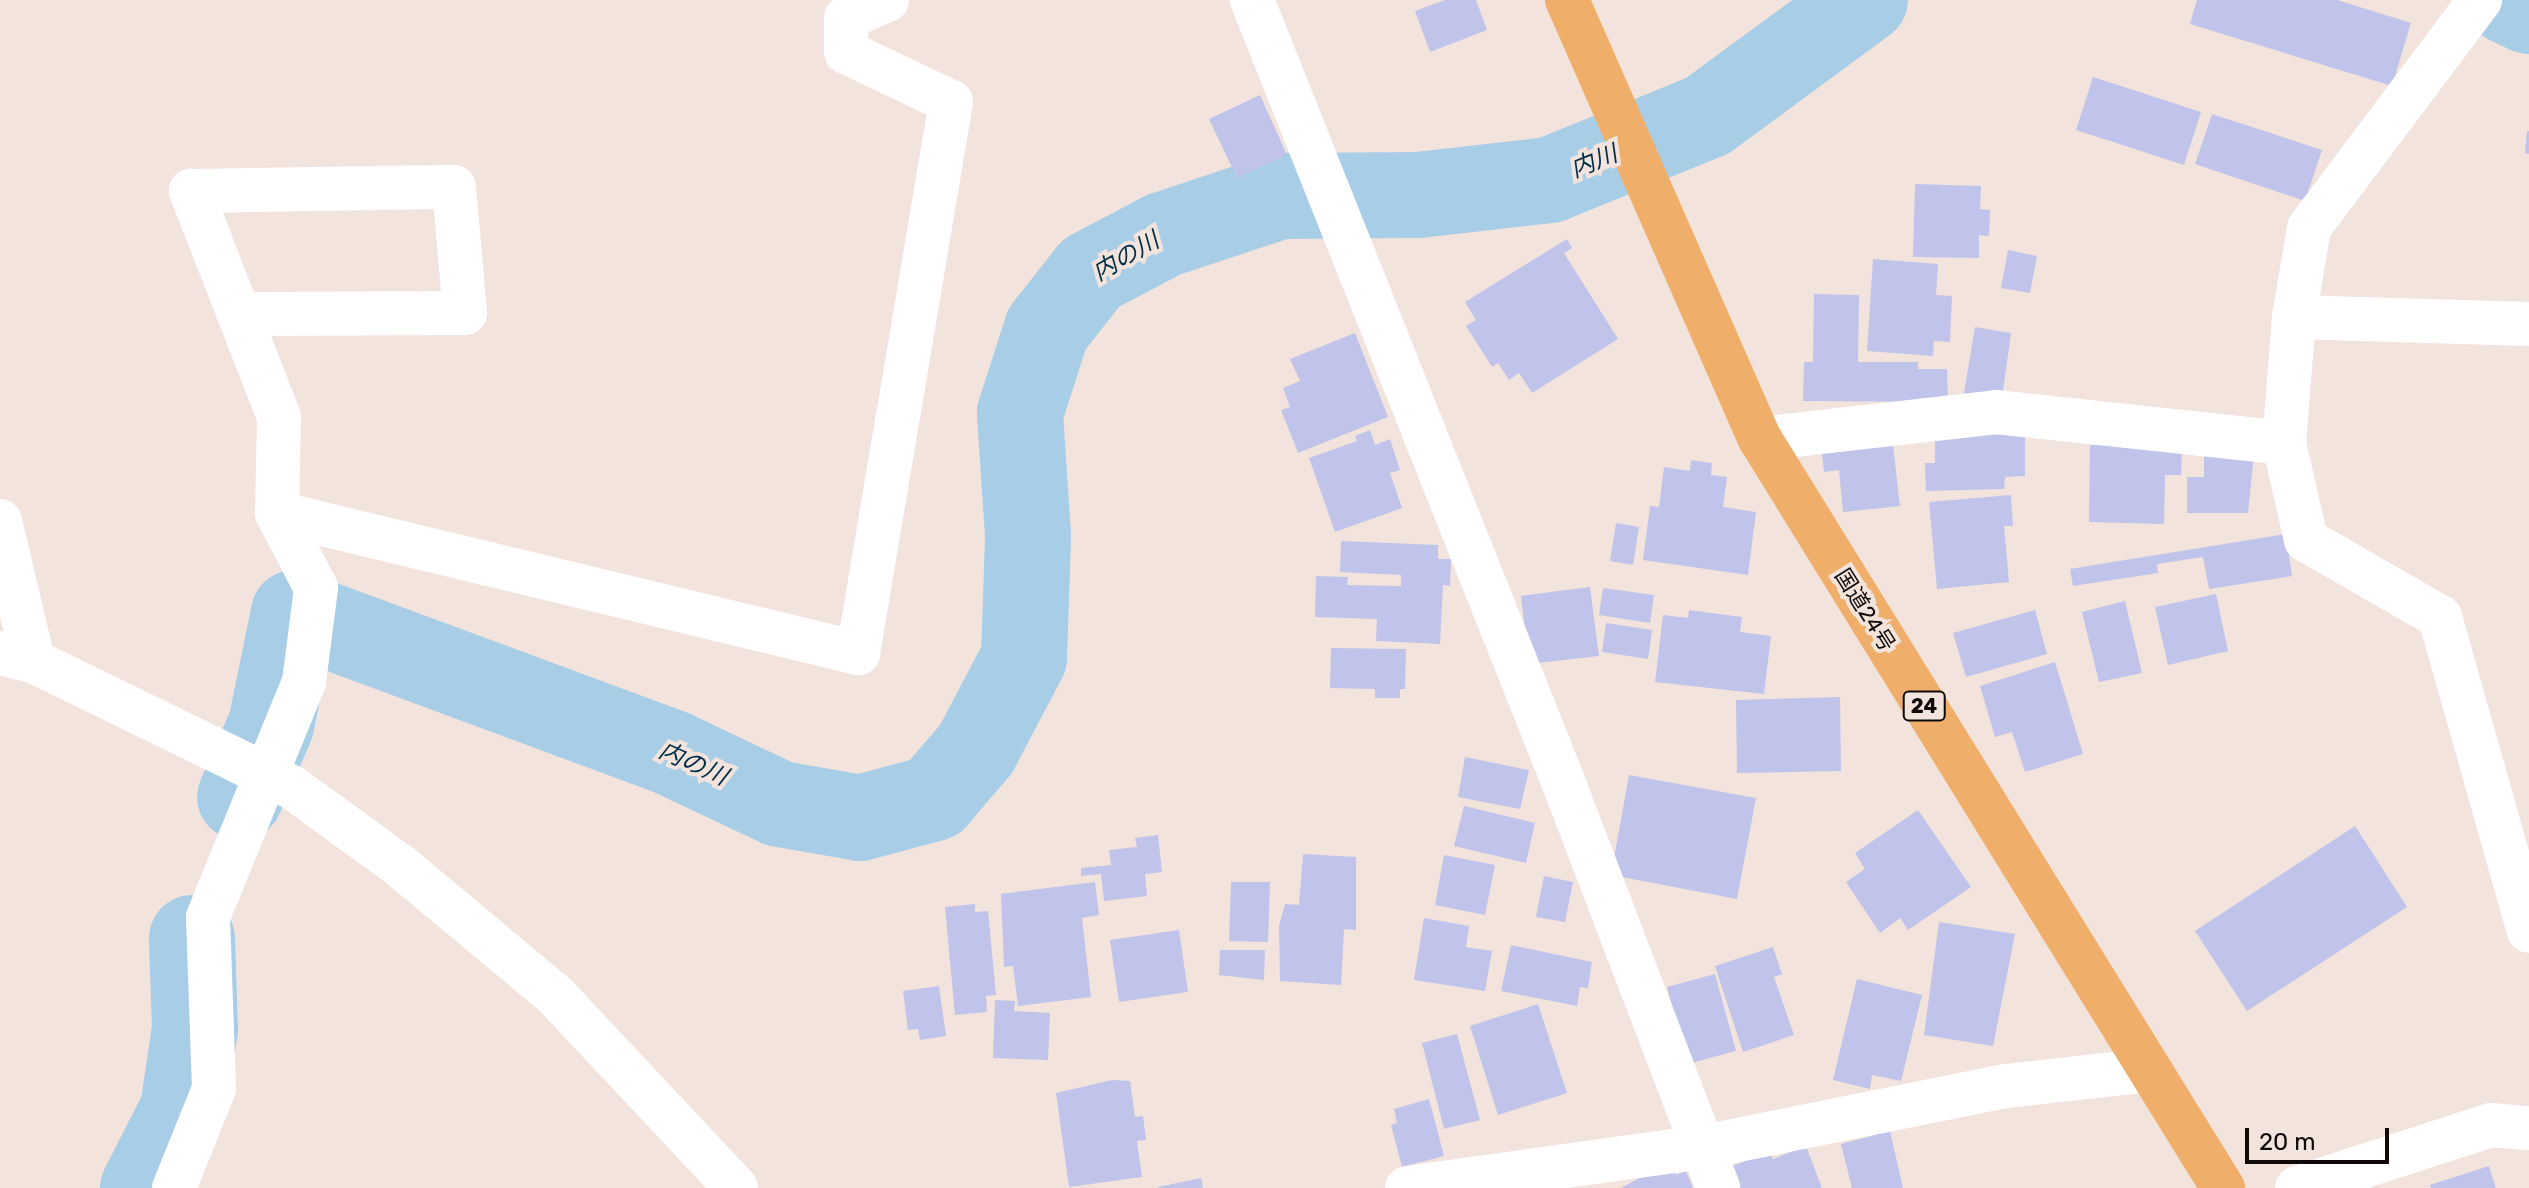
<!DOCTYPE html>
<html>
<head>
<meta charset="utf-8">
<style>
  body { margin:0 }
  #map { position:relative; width:2529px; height:1188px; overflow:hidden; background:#f2e4dc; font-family:Rubik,"Noto Sans JP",sans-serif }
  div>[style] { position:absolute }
  .river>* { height:86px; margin:-43px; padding:0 43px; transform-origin:43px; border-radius:43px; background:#a8cde7 }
  .building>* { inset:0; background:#c0c3ea }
  .street>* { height:44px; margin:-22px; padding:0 22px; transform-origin:22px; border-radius:22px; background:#fff }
  .highway>* { height:44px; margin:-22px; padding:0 22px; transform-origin:22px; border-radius:22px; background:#efaf6b }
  span { translate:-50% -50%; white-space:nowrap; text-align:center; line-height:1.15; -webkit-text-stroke:8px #f2e4dc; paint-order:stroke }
  .shield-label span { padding:2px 6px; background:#f2e4dc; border:2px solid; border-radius:6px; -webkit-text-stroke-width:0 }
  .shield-label { font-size:20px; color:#0f0a08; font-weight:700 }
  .street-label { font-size:22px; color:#0f0a08 }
  .water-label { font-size:24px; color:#002d47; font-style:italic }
  .scale { position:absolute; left:2245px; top:1128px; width:144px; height:36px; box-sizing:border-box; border:4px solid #0f0a08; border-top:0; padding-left:10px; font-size:24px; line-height:28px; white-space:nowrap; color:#0f0a08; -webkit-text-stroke:6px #f2e4dc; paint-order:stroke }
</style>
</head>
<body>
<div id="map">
  <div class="river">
    <i style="left:2506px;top:0;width:25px;rotate:26deg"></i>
    <i style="left:240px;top:797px;width:78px;rotate:-66.7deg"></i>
    <i style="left:271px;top:725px;width:114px;rotate:-78.4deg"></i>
    <i style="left:294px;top:613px;width:403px;rotate:20.3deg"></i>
    <i style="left:672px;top:753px;width:119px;rotate:25.3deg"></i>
    <i style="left:780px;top:804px;width:81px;rotate:9.9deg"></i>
    <i style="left:860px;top:818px;width:77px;rotate:-15.1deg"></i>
    <i style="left:934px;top:798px;width:65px;rotate:-49.4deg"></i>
    <i style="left:976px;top:749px;width:103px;rotate:-62.2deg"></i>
    <i style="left:1024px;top:658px;width:123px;rotate:-88.1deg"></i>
    <i style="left:1028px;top:535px;width:122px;rotate:-93.8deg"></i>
    <i style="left:1020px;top:413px;width:88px;rotate:-72.2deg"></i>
    <i style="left:1047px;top:329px;width:71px;rotate:-51.8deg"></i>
    <i style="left:1091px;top:273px;width:81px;rotate:-27.8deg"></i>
    <i style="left:1163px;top:235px;width:123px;rotate:-18.4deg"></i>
    <i style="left:1280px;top:196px;width:138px;rotate:-0.4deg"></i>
    <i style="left:1418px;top:195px;width:133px;rotate:-6.5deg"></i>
    <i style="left:1550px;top:180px;width:170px;rotate:-22.2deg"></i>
    <i style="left:1707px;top:116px;width:196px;rotate:-36.3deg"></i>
    <i style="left:143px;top:1188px;width:88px;rotate:-62.9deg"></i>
    <i style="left:183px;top:1110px;width:82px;rotate:-81.6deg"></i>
    <i style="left:195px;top:1029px;width:91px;rotate:-91.9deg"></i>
  </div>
  <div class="building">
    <i style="clip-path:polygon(1445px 0,1476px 0,1487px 30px,1430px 52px,1415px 11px)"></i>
    <i style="clip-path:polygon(2197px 0,2337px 0,2411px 23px,2392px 86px,2190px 24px)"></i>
    <i style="clip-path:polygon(2093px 77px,2201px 112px,2184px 165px,2076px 130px)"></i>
    <i style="clip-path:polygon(1260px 95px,1287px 155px,1237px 178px,1209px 119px)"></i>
    <i style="clip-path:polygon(2212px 114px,2322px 150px,2305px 201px,2195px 164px)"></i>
    <i style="clip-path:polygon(2527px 131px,2529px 131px,2529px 154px,2525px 153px)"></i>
    <i style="clip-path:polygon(1915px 184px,1981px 186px,1980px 209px,1990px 210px,1989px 236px,1979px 235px,1979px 258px,1913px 257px)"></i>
    <i style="clip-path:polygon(1567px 239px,1572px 248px,1564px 253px,1618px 339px,1532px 393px,1519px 373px,1509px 380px,1498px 363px,1492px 367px,1466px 326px,1476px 320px,1465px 302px)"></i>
    <i style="clip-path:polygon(2008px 250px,2037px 256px,2030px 293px,2001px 288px)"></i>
    <i style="clip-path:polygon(1873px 259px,1938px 264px,1936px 295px,1952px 296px,1950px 342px,1934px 341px,1933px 356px,1867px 351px)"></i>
    <i style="clip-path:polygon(1814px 294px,1859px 295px,1858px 362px,1918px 362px,1918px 369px,1947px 369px,1948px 402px,1803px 401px,1804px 362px,1813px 362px)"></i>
    <i style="clip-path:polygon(1975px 327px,2011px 333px,2001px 405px,1963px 399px)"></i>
    <i style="clip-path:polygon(1355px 333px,1388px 417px,1298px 453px,1281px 410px,1290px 407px,1283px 388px,1300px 381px,1290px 359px)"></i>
    <i style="clip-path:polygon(1370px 430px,1375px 445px,1390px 439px,1400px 470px,1390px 473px,1402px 508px,1335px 532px,1309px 458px,1357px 441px,1355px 436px)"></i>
    <i style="clip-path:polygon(2025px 430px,2025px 476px,2005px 477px,2004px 489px,1926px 491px,1925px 463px,1935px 463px,1935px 432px)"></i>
    <i style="clip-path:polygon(1892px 436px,1900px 506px,1843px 512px,1839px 470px,1824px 472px,1821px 444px)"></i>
    <i style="clip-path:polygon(2090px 445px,2182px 447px,2181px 475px,2165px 475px,2164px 524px,2089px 522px)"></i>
    <i style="clip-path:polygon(2204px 453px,2254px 453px,2248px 513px,2187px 513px,2187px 477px,2204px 477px)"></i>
    <i style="clip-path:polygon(1691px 460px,1712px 463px,1711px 475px,1727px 477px,1723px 507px,1756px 512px,1748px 575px,1643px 560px,1650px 506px,1659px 507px,1664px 467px,1690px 471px)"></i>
    <i style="clip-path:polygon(2011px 495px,2013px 526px,2004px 526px,2009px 582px,1937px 589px,1929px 502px)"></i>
    <i style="clip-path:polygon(1616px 523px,1639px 527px,1633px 565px,1610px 561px)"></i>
    <i style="clip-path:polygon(2286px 534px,2292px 576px,2209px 589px,2203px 557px,2157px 564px,2158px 573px,2073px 586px,2070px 569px)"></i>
    <i style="clip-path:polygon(1341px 541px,1438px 545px,1438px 559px,1451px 559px,1450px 586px,1443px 585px,1440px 644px,1376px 641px,1377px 619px,1315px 617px,1316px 576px,1348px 577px,1347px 585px,1401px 586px,1401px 575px,1340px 572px)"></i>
    <i style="clip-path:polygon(1590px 587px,1599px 656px,1529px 664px,1521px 596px)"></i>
    <i style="clip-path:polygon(1603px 588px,1654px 595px,1650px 623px,1599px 615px)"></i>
    <i style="clip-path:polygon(2216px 594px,2228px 651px,2168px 665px,2155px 607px)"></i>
    <i style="clip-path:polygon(2125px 601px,2142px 673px,2099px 682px,2082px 612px)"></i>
    <i style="clip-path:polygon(1689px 610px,1742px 617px,1740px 632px,1771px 636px,1764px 694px,1655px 682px,1663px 615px,1688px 618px)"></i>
    <i style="clip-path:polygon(2035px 610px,2047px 654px,1966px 677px,1953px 633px)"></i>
    <i style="clip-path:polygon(1606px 623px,1652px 630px,1648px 659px,1602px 652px)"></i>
    <i style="clip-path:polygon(1331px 648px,1406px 649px,1405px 689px,1400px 689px,1400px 698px,1375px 698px,1375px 689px,1330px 688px)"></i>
    <i style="clip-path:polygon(2055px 662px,2083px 754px,2025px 772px,2012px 732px,1995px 737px,1980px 686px)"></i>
    <i style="clip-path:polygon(1840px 697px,1841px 771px,1737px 773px,1736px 700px)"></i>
    <i style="clip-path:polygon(1465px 757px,1529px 770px,1520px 809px,1458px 797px)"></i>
    <i style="clip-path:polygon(1629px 775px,1756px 798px,1737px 899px,1611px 875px)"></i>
    <i style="clip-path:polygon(1464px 806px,1535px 823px,1526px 863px,1454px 846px)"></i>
    <i style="clip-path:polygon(1918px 810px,1971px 887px,1908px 930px,1900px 918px,1880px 933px,1846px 882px,1865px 869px,1855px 853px)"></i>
    <i style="clip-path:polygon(2355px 826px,2407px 907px,2247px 1011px,2195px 931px)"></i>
    <i style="clip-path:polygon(1158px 835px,1162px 872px,1145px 874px,1147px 896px,1104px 901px,1101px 874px,1081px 876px,1081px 868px,1111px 865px,1109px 850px,1137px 847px,1135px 838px)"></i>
    <i style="clip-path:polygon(1303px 854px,1356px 857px,1356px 930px,1344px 929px,1341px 985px,1280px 981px,1279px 926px,1285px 904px,1299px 905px)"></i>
    <i style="clip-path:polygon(1444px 855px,1495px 865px,1485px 915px,1435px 905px)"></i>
    <i style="clip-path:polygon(1544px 876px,1573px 882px,1565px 922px,1536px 917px)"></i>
    <i style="clip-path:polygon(1095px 882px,1099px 915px,1082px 918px,1091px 997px,1018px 1006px,1013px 966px,1004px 967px,1001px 894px)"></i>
    <i style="clip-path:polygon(1231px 882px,1270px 882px,1268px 942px,1229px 941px)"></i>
    <i style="clip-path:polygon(975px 904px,975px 912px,988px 911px,996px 995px,986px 996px,987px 1012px,955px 1015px,945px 907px)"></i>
    <i style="clip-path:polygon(1424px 918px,1469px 926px,1466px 947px,1492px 951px,1485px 991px,1414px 980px)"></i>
    <i style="clip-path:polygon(1939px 922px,2015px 934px,1993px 1046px,1924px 1035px)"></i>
    <i style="clip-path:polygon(1179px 930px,1188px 992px,1119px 1002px,1110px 940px)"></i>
    <i style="clip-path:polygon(1511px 945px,1592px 962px,1588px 988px,1580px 987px,1577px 1006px,1501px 991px)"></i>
    <i style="clip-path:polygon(1773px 947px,1782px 974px,1774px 977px,1794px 1035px,1743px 1052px,1715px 966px)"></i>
    <i style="clip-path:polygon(1220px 950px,1265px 950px,1264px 980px,1219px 975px)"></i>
    <i style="clip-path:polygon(1715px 974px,1736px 1051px,1687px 1064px,1667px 987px)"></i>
    <i style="clip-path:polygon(1857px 979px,1922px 995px,1901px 1081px,1872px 1075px,1870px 1089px,1833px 1080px)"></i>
    <i style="clip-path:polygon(939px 986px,946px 1036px,920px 1040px,918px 1029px,908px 1030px,903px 991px)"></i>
    <i style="clip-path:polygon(995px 1000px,1015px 1001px,1014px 1011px,1050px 1013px,1048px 1060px,993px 1058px)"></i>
    <i style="clip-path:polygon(1538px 1004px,1567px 1093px,1498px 1115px,1470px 1026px)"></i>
    <i style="clip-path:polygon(1457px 1034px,1480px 1120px,1444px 1129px,1422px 1043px)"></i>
    <i style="clip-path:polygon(1112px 1080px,1130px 1081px,1135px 1117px,1143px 1116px,1146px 1140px,1137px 1141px,1142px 1177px,1069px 1187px,1056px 1093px)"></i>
    <i style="clip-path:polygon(1429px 1099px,1444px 1156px,1402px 1167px,1391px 1125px,1397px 1123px,1394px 1109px)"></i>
    <i style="clip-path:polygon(1890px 1131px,1903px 1188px,1852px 1188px,1841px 1144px)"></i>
    <i style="clip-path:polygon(1806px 1146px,1822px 1188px,1731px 1188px,1724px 1169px,1770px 1152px,1773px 1159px)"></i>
    <i style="clip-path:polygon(1671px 1161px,1676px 1175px,1686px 1171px,1693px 1188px,1621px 1188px)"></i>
    <i style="clip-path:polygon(2489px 1166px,2496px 1188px,2431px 1188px,2430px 1185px)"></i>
    <i style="clip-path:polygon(1201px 1178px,1203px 1188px,1158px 1188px,1158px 1187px)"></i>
  </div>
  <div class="street">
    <i style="left:1252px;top:0;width:835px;rotate:68.29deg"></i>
    <i style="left:1561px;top:776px;width:441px;rotate:69.1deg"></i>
    <i style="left:2480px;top:0;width:285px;rotate:126.9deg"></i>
    <i style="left:2309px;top:228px;width:90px;rotate:99.6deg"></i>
    <i style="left:2294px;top:317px;width:126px;rotate:94.5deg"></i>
    <i style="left:2284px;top:443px;width:99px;rotate:77.2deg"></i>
    <i style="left:2306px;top:540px;width:155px;rotate:29.9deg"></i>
    <i style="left:2440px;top:617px;width:326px;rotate:74.2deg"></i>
    <i style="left:2294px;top:317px;width:235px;rotate:1.7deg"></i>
    <i style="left:1760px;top:439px;width:238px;rotate:-6.5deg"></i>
    <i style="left:1996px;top:412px;width:290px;rotate:6.1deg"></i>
    <i style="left:277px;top:513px;width:598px;rotate:13.55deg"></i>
    <i style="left:858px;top:653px;width:559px;rotate:-80.42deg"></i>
    <i style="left:951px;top:102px;width:116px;rotate:-154.5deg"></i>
    <i style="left:846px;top:52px;width:34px;rotate:-90deg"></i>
    <i style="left:846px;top:18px;width:45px;rotate:-23.7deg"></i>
    <i style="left:0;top:521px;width:144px;rotate:76.7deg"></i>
    <i style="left:0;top:653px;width:34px;rotate:14deg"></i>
    <i style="left:33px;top:661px;width:289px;rotate:26deg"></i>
    <i style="left:293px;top:788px;width:131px;rotate:36deg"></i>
    <i style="left:399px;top:865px;width:204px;rotate:39.8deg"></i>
    <i style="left:556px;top:996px;width:263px;rotate:46.8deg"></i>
    <i style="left:174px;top:1188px;width:107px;rotate:-68deg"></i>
    <i style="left:214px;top:1089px;width:172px;rotate:-92deg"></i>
    <i style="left:208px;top:917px;width:254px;rotate:-67.8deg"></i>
    <i style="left:304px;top:682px;width:95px;rotate:-82.7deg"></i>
    <i style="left:316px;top:588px;width:85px;rotate:-117.5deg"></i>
    <i style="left:277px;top:513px;width:96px;rotate:-88.8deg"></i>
    <i style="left:279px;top:417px;width:243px;rotate:-111.3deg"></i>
    <i style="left:191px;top:191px;width:263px;rotate:-0.9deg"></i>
    <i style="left:454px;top:187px;width:126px;rotate:85deg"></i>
    <i style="left:465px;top:313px;width:225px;rotate:179.7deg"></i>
    <i style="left:1407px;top:1188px;width:299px;rotate:-7.9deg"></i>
    <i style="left:1703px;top:1147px;width:309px;rotate:-11.4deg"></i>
    <i style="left:2006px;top:1086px;width:143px;rotate:-6.4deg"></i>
    <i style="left:2297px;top:1188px;width:204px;rotate:-18deg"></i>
    <i style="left:2491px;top:1125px;width:38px;rotate:5deg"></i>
  </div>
  <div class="highway">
    <i style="left:1567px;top:0;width:480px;rotate:66.3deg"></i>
    <i style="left:1760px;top:439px;width:881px;rotate:58.28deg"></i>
  </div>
  <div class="shield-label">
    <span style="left:1924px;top:706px">24</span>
  </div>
  <div class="street-label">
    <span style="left:1865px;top:610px;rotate:58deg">国道24号</span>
  </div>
  <div class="water-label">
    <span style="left:1594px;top:162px;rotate:-22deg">内川</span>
    <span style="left:1126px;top:257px;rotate:-30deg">内の川</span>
    <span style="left:693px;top:764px;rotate:24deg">内の川</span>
  </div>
  <div class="scale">20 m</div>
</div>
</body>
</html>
